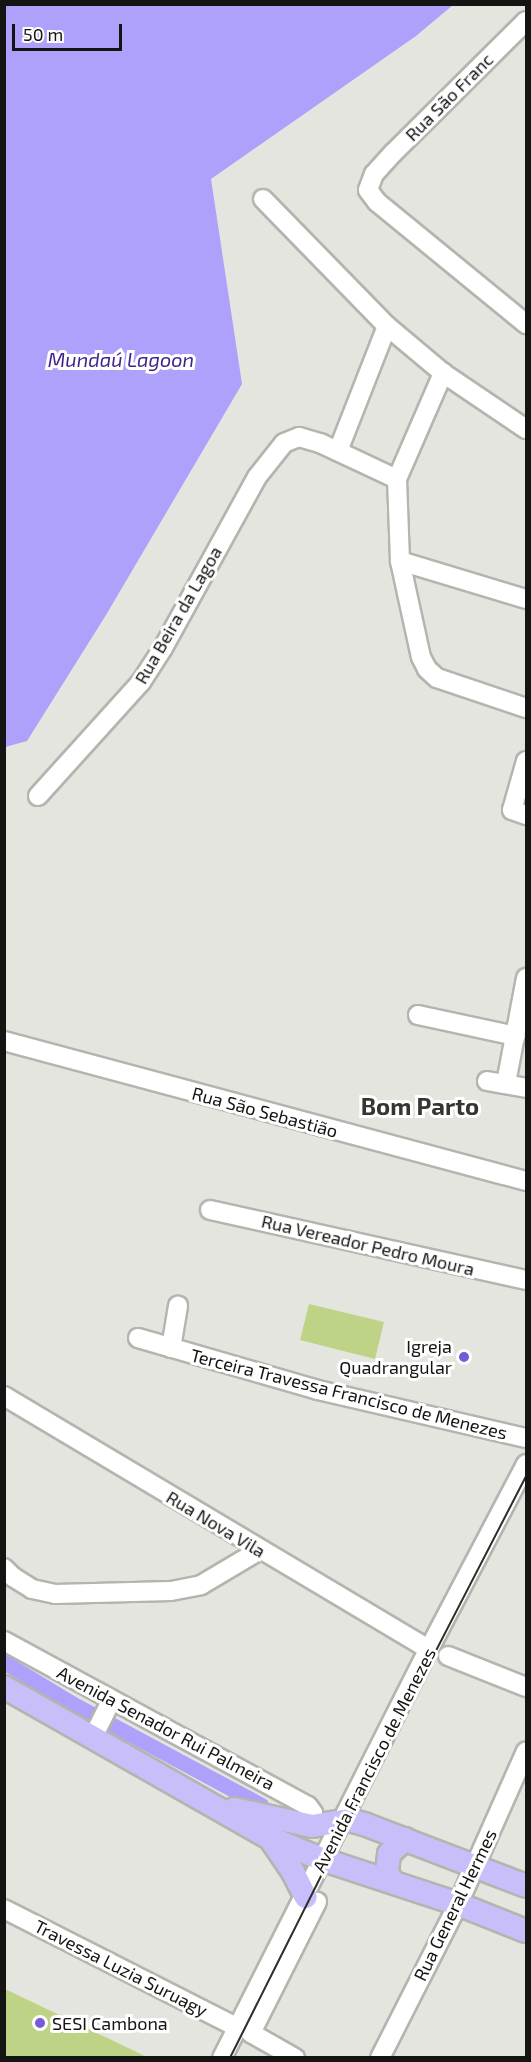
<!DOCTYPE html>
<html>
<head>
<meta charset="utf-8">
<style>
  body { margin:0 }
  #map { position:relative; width:531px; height:2062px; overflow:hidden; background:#e3e5de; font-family:"Exo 2",sans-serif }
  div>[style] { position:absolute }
  .green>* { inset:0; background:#bfd387 }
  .water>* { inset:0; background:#ada1fb }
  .canal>* { height:15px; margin:-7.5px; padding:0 7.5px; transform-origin:7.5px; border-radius:7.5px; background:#ada1fb }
  .roads { filter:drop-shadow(2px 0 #b3b5ae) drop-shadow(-2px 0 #b3b5ae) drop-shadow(0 2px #b3b5ae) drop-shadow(0 -2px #b3b5ae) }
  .minor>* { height:18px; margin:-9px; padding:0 9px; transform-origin:9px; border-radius:9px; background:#fff }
  .major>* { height:22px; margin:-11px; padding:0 11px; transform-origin:11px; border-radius:11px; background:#c8bffa }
  .tram>* { height:1.5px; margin:-0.75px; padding:0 0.75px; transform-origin:0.75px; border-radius:0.75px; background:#2d2e2a }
  .dots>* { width:16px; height:16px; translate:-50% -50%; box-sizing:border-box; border:3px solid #fff; border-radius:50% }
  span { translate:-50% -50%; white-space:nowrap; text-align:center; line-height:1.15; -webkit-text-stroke:6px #fff; paint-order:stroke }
  .street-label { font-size:18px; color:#141512 }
  .poi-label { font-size:18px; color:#141512 }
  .right { translate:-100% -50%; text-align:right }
  .left { translate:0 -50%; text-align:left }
  .water-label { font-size:20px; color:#42258b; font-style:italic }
  .district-label { font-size:24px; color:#353631; font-weight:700 }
  .frame { position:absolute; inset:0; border:6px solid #141512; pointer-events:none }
  .scale { position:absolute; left:12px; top:24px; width:110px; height:27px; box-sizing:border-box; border:3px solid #141512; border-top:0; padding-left:8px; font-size:18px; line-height:21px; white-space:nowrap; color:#141512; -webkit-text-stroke:4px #fff; paint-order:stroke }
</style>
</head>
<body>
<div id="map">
  <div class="green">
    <i style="clip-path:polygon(309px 1304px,384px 1322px,375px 1359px,300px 1340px)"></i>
    <i style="clip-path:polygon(5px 1989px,147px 2057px,5px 2057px)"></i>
  </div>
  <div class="water">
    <i style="clip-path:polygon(5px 4px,453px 5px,416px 36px,211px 179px,242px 384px,106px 615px,27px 741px,5px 747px)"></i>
  </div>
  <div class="canal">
    <i style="left:4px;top:1662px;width:77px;rotate:31.2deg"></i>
    <i style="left:70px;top:1702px;width:217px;rotate:28.3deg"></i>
  </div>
  <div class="roads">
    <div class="minor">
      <i style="left:526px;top:21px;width:187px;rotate:135.2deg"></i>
      <i style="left:393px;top:153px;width:28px;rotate:132deg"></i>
      <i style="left:374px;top:174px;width:17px;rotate:111deg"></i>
      <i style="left:368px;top:190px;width:15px;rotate:53deg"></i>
      <i style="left:377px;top:202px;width:193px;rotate:39.3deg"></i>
      <i style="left:263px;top:199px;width:177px;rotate:45.7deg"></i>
      <i style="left:387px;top:326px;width:73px;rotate:40deg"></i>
      <i style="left:443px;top:373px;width:100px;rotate:34deg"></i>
      <i style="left:338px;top:451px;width:134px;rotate:-68.6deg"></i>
      <i style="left:397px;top:479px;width:116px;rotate:-66.5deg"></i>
      <i style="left:400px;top:561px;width:132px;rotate:16.8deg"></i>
      <i style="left:526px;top:761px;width:51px;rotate:105.9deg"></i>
      <i style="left:512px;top:810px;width:15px;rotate:20deg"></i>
      <i style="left:38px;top:796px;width:154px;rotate:-47.9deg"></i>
      <i style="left:141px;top:682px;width:40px;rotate:-57.1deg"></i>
      <i style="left:163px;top:648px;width:195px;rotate:-61.2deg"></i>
      <i style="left:257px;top:477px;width:43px;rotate:-51.5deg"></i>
      <i style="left:284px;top:443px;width:16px;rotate:-22deg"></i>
      <i style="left:299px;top:437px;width:22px;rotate:16deg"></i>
      <i style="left:320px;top:443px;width:85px;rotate:25.1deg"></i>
      <i style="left:397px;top:479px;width:82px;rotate:87.9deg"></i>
      <i style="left:400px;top:561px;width:98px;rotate:77.7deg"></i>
      <i style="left:421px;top:657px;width:13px;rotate:63deg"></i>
      <i style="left:427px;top:669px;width:13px;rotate:42deg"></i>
      <i style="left:437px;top:678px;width:94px;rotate:18.6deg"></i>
      <i style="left:418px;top:1015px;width:100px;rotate:12.1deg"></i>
      <i style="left:4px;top:1041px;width:540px;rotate:15.01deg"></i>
      <i style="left:487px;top:1081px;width:40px;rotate:10deg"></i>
      <i style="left:506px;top:1083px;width:107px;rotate:-79.2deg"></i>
      <i style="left:210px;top:1210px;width:324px;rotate:12.5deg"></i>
      <i style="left:138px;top:1338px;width:187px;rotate:16.1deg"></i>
      <i style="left:318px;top:1390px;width:213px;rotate:13deg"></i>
      <i style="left:171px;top:1348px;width:43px;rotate:-80.5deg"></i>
      <i style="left:4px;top:1396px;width:495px;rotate:30.8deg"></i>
      <i style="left:4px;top:1568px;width:13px;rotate:45deg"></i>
      <i style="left:13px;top:1577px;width:22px;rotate:32deg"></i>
      <i style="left:32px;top:1589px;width:24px;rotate:12deg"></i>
      <i style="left:55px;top:1594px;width:116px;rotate:-1.5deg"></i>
      <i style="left:171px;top:1591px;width:31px;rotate:-11deg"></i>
      <i style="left:201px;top:1585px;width:69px;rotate:-30.7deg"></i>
      <i style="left:4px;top:1641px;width:346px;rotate:28.5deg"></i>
      <i style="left:308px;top:1806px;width:9px;rotate:54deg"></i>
      <i style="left:313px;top:1813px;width:13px;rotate:94deg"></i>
      <i style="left:448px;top:1656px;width:84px;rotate:21.7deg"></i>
      <i style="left:93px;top:1737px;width:42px;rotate:-63.4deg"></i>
      <i style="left:4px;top:1909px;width:261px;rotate:26.9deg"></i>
      <i style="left:222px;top:2058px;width:458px;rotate:-63.2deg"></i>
      <i style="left:429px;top:1649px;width:209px;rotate:-62.3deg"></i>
      <i style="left:295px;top:2058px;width:51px;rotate:-150.4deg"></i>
      <i style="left:251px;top:2033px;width:147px;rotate:-63.3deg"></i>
      <i style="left:380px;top:2058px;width:173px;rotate:-63.1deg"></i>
      <i style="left:458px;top:1904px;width:167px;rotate:-66deg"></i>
    </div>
    <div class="major">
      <i style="left:4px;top:1687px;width:306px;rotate:29.6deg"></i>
      <i style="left:270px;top:1838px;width:58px;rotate:22.2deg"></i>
      <i style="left:324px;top:1860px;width:141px;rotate:18.2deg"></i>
      <i style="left:458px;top:1904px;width:73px;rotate:21.7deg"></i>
      <i style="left:234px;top:1809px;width:80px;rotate:12.3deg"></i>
      <i style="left:312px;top:1826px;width:37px;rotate:-9deg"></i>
      <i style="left:349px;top:1820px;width:16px;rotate:15deg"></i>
      <i style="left:364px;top:1824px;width:173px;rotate:20.9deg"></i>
      <i style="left:270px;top:1838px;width:41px;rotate:55.9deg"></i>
      <i style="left:293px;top:1872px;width:28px;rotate:63deg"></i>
      <i style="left:391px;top:1880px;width:10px;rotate:-114deg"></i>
      <i style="left:387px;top:1871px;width:17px;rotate:-83deg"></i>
      <i style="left:389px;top:1854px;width:22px;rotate:-43deg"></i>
    </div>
  </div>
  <div class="tram">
    <i style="left:230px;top:2058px;width:288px;rotate:-63.4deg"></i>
    <i style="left:359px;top:1800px;width:364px;rotate:-62.7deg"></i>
  </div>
  <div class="dots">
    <i style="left:464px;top:1357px;background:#755bd5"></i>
    <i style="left:40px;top:2023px;background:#755bd5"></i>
  </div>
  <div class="street-label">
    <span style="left:449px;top:97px;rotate:-45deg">Rua São Franc</span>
    <span style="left:178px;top:615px;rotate:-60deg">Rua Beira da Lagoa</span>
    <span style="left:265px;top:1112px;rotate:15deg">Rua São Sebastião</span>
    <span style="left:368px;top:1245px;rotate:13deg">Rua Vereador Pedro Moura</span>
    <span style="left:349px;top:1394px;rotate:14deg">Terceira Travessa Francisco de Menezes</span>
    <span style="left:216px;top:1524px;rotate:31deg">Rua Nova Vila</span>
    <span style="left:166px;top:1728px;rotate:28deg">Avenida Senador Rui Palmeira</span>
    <span style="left:374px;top:1760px;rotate:-63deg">Avenida Francisco de Menezes</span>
    <span style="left:455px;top:1905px;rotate:-64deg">Rua General Hermes</span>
    <span style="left:121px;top:1968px;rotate:27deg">Travessa Luzia Suruagy</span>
  </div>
  <div class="poi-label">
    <span class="right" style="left:452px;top:1357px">Igreja<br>Quadrangular</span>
    <span class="left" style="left:52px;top:2023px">SESI Cambona</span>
  </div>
  <div class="water-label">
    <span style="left:121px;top:359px">Mundaú Lagoon</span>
  </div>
  <div class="district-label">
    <span style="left:420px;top:1106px">Bom Parto</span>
  </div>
  <div class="frame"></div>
  <div class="scale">50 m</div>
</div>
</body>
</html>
